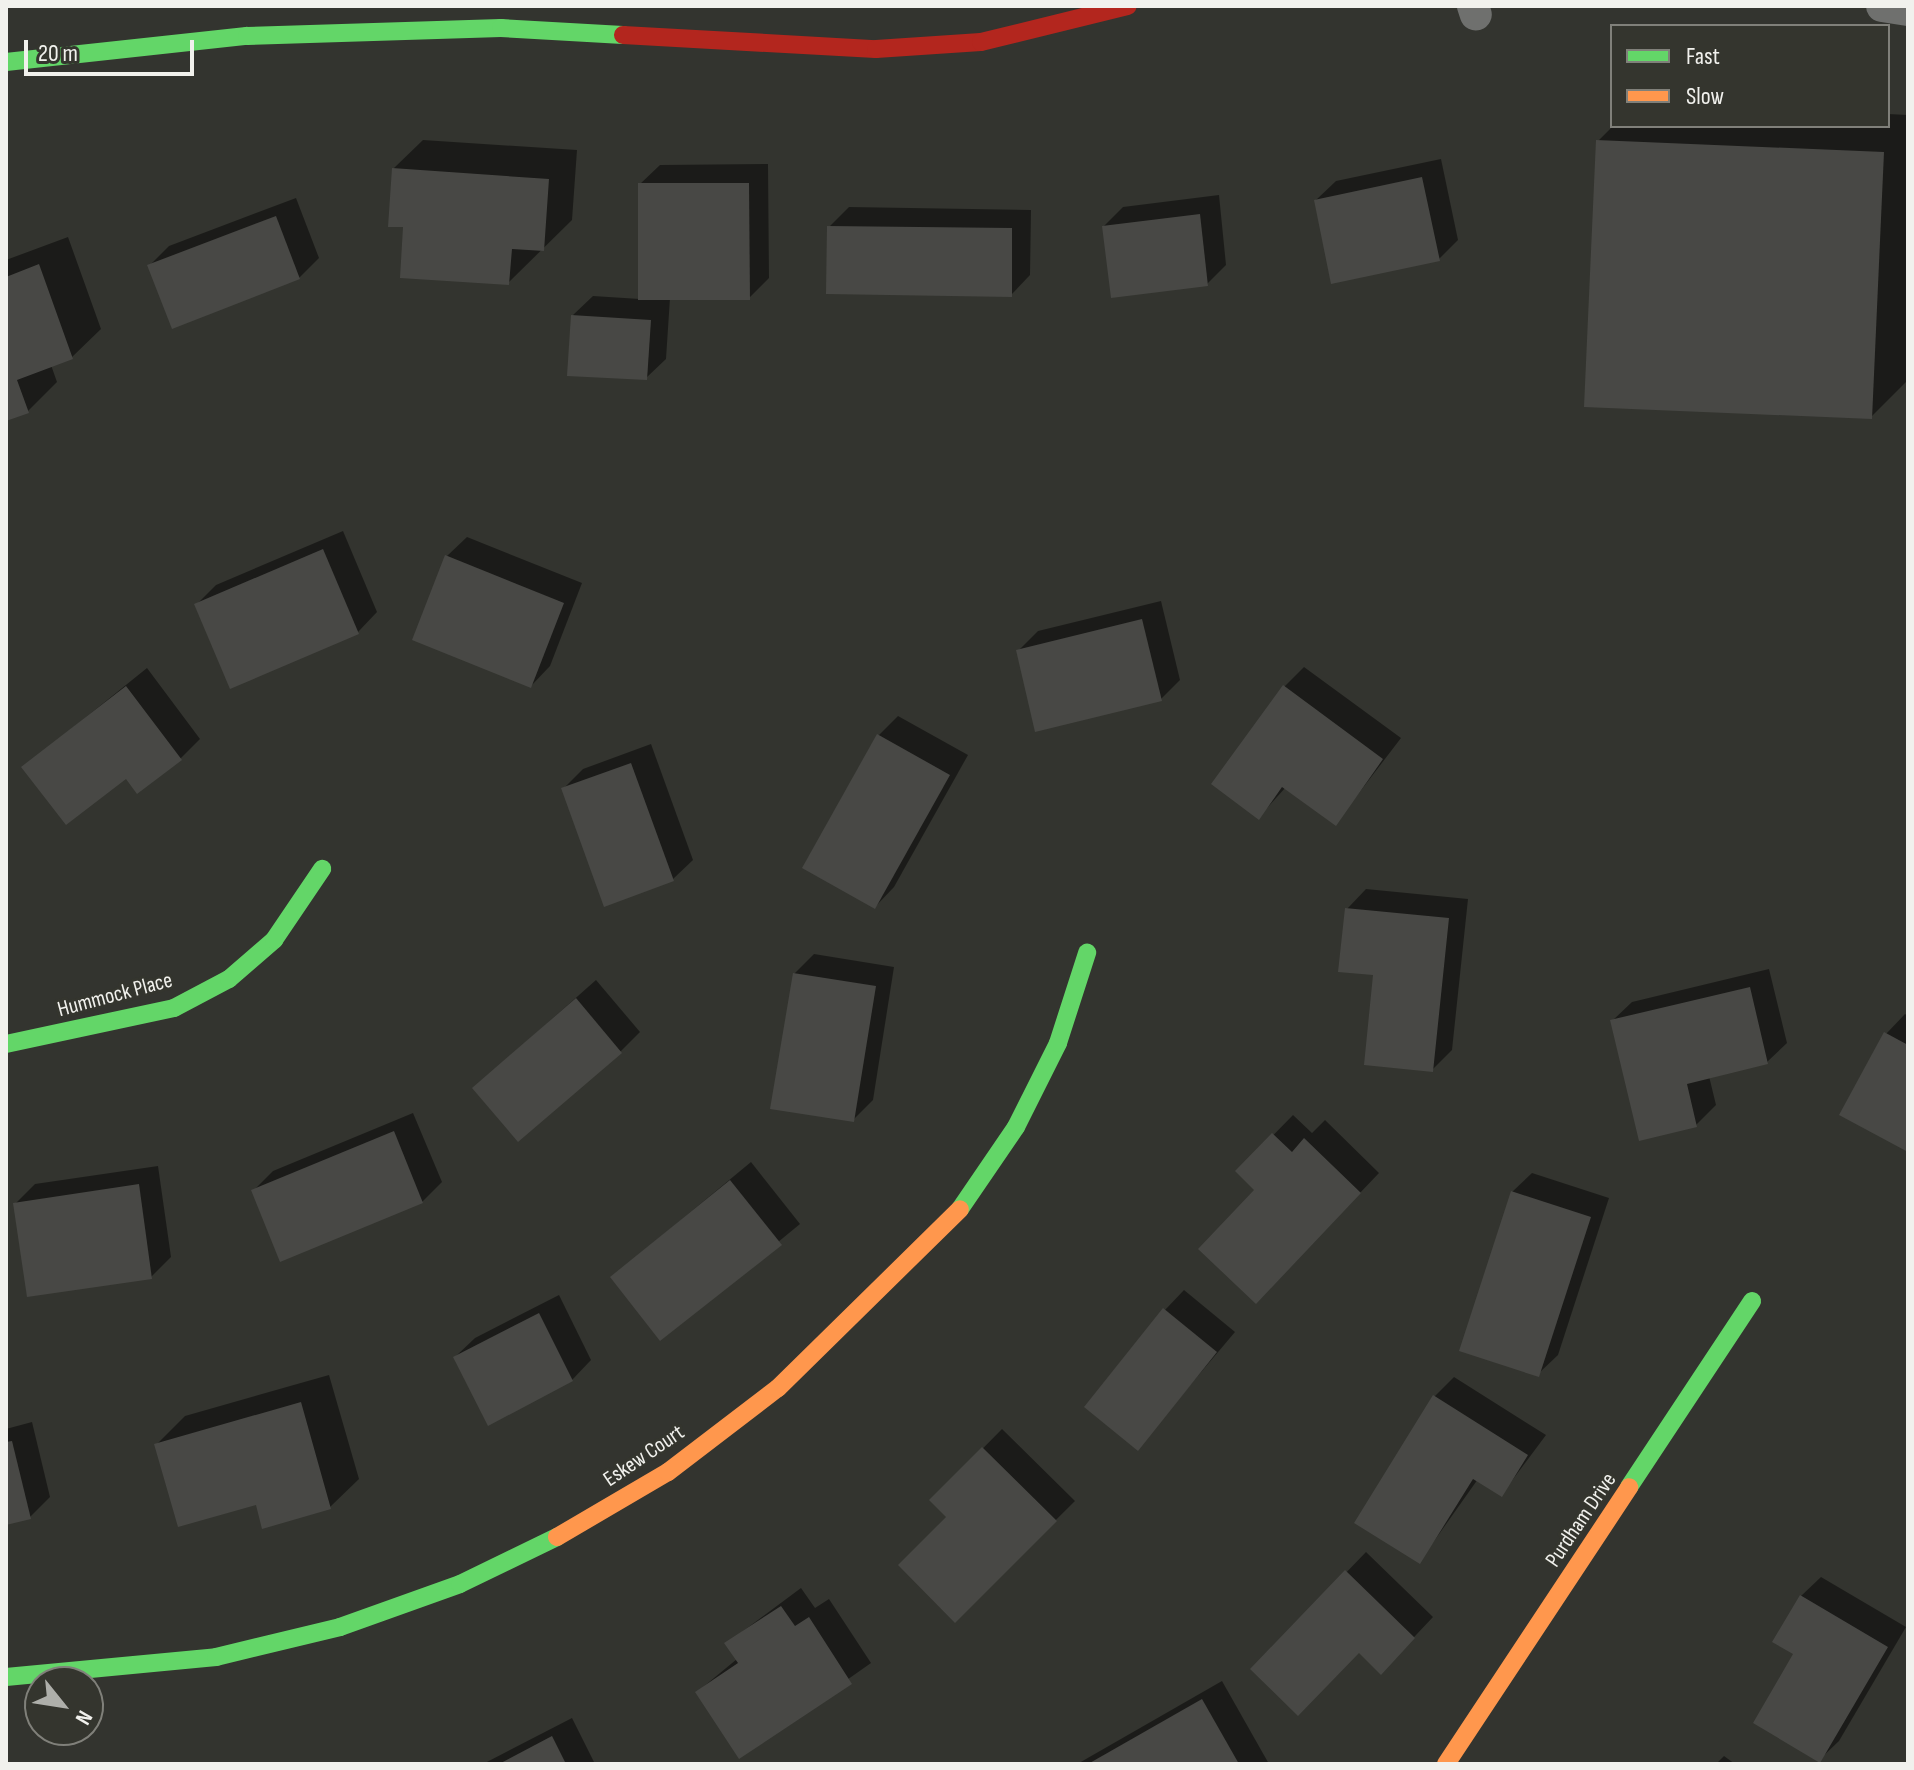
<!DOCTYPE html>
<html>
<head>
<meta charset="utf-8">
<style>
  body { margin:0 }
  #map { position:relative; width:1914px; height:1770px; overflow:hidden; background:#33342f; font-family:"Sofia Sans Condensed",sans-serif }
  div>[style] { position:absolute }
  .shadow>* { inset:0; background:#0007 }
  .building>* { inset:0; background:#484845 }
  .lane>* { height:32px; margin:-16px; padding:0 16px; transform-origin:16px; border-radius:16px; background:#6f706e }
  .fast>* { height:18px; margin:-9px; padding:0 9px; transform-origin:9px; border-radius:9px; background:#63d668 }
  .slow>* { height:18px; margin:-9px; padding:0 9px; transform-origin:9px; border-radius:9px; background:#ff974d }
  .jam>* { height:18px; margin:-9px; padding:0 9px; transform-origin:9px; border-radius:9px; background:#b3261e }
  span { translate:-50% -50%; white-space:nowrap; text-align:center; line-height:1.15; -webkit-text-stroke:6px #34352e; paint-order:stroke }
  .street-label { font-size:22px; color:#f1f1ed }
  .frame { position:absolute; inset:0; border:8px solid #f1f1ed; pointer-events:none }
  .legend { position:absolute; left:1610px; top:24px; width:280px; height:104px; box-sizing:border-box; background:#34352e; border:2px solid #80807a; margin:0; padding:10px 14px; list-style:none; font-size:24px; color:#f1f1ed }
  .legend li { display:flex; align-items:center; gap:16px; height:40px }
  .legend b { width:40px; border:2px solid #80807a }
  .north { position:absolute; left:24px; top:1666px; width:80px; height:80px; box-sizing:border-box; background:#34352e; border:2px solid #80807a; border-radius:50%; rotate:120deg; font-size:22px; font-weight:700; line-height:32px; text-align:center; color:#f1f1ed }
  .north::after { content:''; display:block; margin:auto; width:28px; height:36px; background:#aeafaa; clip-path:polygon(50% 0,100% 100%,50% 72%,0 100%) }
  .scale { position:absolute; left:24px; top:40px; width:170px; height:36px; box-sizing:border-box; border:4px solid #f1f1ed; border-top:0; padding-left:10px; font-size:24px; line-height:28px; white-space:nowrap; color:#f1f1ed; -webkit-text-stroke:6px #34352e; paint-order:stroke }
</style>
</head>
<body>
<div id="map">
  <div class="shadow">
    <i style="clip-path:polygon(1888px 114px,1908px 115px,1908px 380px,1871px 417px,1598px 141px,1613px 126px,1888px 126px)"></i>
    <i style="clip-path:polygon(423px 140px,577px 150px,572px 220px,508px 283px,405px 225px,394px 168px)"></i>
    <i style="clip-path:polygon(1441px 159px,1458px 240px,1439px 259px,1316px 200px,1336px 181px)"></i>
    <i style="clip-path:polygon(768px 164px,769px 278px,749px 298px,670px 298px,666px 359px,646px 378px,573px 315px,593px 296px,640px 299px,640px 184px,660px 165px)"></i>
    <i style="clip-path:polygon(1219px 195px,1226px 265px,1207px 284px,1104px 226px,1123px 207px)"></i>
    <i style="clip-path:polygon(296px 198px,319px 258px,299px 278px,150px 265px,169px 246px)"></i>
    <i style="clip-path:polygon(849px 207px,1031px 210px,1030px 275px,1011px 295px,829px 227px)"></i>
    <i style="clip-path:polygon(68px 237px,101px 329px,72px 357px,51px 365px,57px 382px,28px 411px,6px 419px,6px 260px)"></i>
    <i style="clip-path:polygon(343px 531px,377px 612px,358px 632px,196px 605px,216px 585px)"></i>
    <i style="clip-path:polygon(467px 537px,582px 583px,550px 666px,531px 686px,447px 556px)"></i>
    <i style="clip-path:polygon(1161px 601px,1180px 680px,1161px 699px,1018px 651px,1038px 631px)"></i>
    <i style="clip-path:polygon(1304px 667px,1401px 738px,1336px 823px,1286px 787px,1259px 817px,1284px 687px)"></i>
    <i style="clip-path:polygon(147px 668px,200px 739px,181px 758px,138px 791px,126px 776px,24px 767px)"></i>
    <i style="clip-path:polygon(898px 716px,968px 755px,894px 887px,875px 907px,879px 735px)"></i>
    <i style="clip-path:polygon(651px 744px,693px 860px,673px 879px,563px 789px,583px 769px)"></i>
    <i style="clip-path:polygon(1366px 889px,1468px 899px,1452px 1050px,1432px 1070px,1347px 909px)"></i>
    <i style="clip-path:polygon(814px 954px,894px 967px,873px 1100px,853px 1120px,794px 974px)"></i>
    <i style="clip-path:polygon(1769px 969px,1787px 1043px,1767px 1062px,1709px 1076px,1716px 1105px,1696px 1125px,1612px 1021px,1632px 1002px)"></i>
    <i style="clip-path:polygon(596px 980px,640px 1032px,621px 1051px,474px 1088px)"></i>
    <i style="clip-path:polygon(1905px 1014px,1908px 1016px,1908px 1149px,1886px 1034px)"></i>
    <i style="clip-path:polygon(413px 1113px,442px 1182px,422px 1202px,253px 1191px,273px 1171px)"></i>
    <i style="clip-path:polygon(1293px 1115px,1312px 1133px,1325px 1120px,1379px 1173px,1275px 1282px,1257px 1190px,1238px 1171px)"></i>
    <i style="clip-path:polygon(751px 1162px,800px 1224px,661px 1338px,612px 1277px)"></i>
    <i style="clip-path:polygon(158px 1166px,171px 1257px,151px 1277px,15px 1204px,35px 1184px)"></i>
    <i style="clip-path:polygon(1532px 1173px,1609px 1198px,1558px 1355px,1538px 1374px,1512px 1192px)"></i>
    <i style="clip-path:polygon(1184px 1290px,1235px 1332px,1137px 1448px,1165px 1310px)"></i>
    <i style="clip-path:polygon(559px 1295px,591px 1360px,572px 1380px,455px 1357px,475px 1338px)"></i>
    <i style="clip-path:polygon(329px 1375px,359px 1479px,330px 1507px,257px 1502px,156px 1445px,185px 1416px)"></i>
    <i style="clip-path:polygon(1454px 1377px,1546px 1435px,1502px 1494px,1478px 1479px,1420px 1561px,1434px 1397px)"></i>
    <i style="clip-path:polygon(32px 1422px,50px 1497px,30px 1517px,6px 1523px,6px 1429px)"></i>
    <i style="clip-path:polygon(1002px 1429px,1075px 1501px,955px 1620px,948px 1517px,932px 1500px)"></i>
    <i style="clip-path:polygon(1366px 1552px,1433px 1617px,1400px 1652px,1359px 1651px,1253px 1669px)"></i>
    <i style="clip-path:polygon(1821px 1577px,1906px 1627px,1839px 1741px,1819px 1760px,1795px 1653px,1801px 1596px)"></i>
    <i style="clip-path:polygon(801px 1588px,815px 1608px,829px 1599px,871px 1663px,739px 1756px,697px 1692px,737px 1659px,727px 1643px)"></i>
    <i style="clip-path:polygon(1222px 1681px,1269px 1764px,1078px 1764px,1079px 1763px)"></i>
    <i style="clip-path:polygon(572px 1718px,595px 1764px,483px 1764px)"></i>
    <i style="clip-path:polygon(1724px 1756px,1735px 1764px,1716px 1764px)"></i>
  </div>
  <div class="building">
    <i style="clip-path:polygon(1596px 140px,1884px 152px,1872px 419px,1584px 407px)"></i>
    <i style="clip-path:polygon(392px 168px,549px 179px,544px 251px,512px 249px,509px 285px,400px 278px,403px 227px,388px 227px)"></i>
    <i style="clip-path:polygon(1422px 177px,1440px 261px,1331px 284px,1314px 200px)"></i>
    <i style="clip-path:polygon(638px 183px,749px 183px,750px 300px,638px 300px)"></i>
    <i style="clip-path:polygon(1200px 214px,1208px 286px,1111px 298px,1102px 226px)"></i>
    <i style="clip-path:polygon(276px 216px,300px 279px,172px 329px,147px 265px)"></i>
    <i style="clip-path:polygon(827px 226px,1012px 228px,1012px 297px,826px 294px)"></i>
    <i style="clip-path:polygon(39px 264px,73px 359px,17px 380px,29px 413px,6px 421px,6px 277px)"></i>
    <i style="clip-path:polygon(571px 315px,651px 320px,647px 380px,567px 376px)"></i>
    <i style="clip-path:polygon(323px 549px,359px 634px,230px 689px,194px 604px)"></i>
    <i style="clip-path:polygon(445px 555px,564px 603px,531px 688px,412px 640px)"></i>
    <i style="clip-path:polygon(1142px 619px,1162px 701px,1035px 732px,1016px 650px)"></i>
    <i style="clip-path:polygon(1283px 685px,1383px 759px,1336px 826px,1282px 787px,1259px 820px,1211px 784px)"></i>
    <i style="clip-path:polygon(126px 686px,182px 760px,137px 794px,126px 779px,66px 825px,21px 767px)"></i>
    <i style="clip-path:polygon(877px 734px,950px 775px,875px 909px,802px 868px)"></i>
    <i style="clip-path:polygon(631px 763px,674px 881px,604px 907px,561px 788px)"></i>
    <i style="clip-path:polygon(1345px 908px,1449px 918px,1433px 1072px,1364px 1065px,1373px 975px,1338px 972px)"></i>
    <i style="clip-path:polygon(793px 973px,876px 986px,854px 1122px,770px 1109px)"></i>
    <i style="clip-path:polygon(1750px 987px,1768px 1064px,1687px 1084px,1697px 1127px,1639px 1141px,1610px 1020px)"></i>
    <i style="clip-path:polygon(576px 998px,622px 1053px,518px 1142px,472px 1088px)"></i>
    <i style="clip-path:polygon(1884px 1032px,1908px 1045px,1908px 1152px,1839px 1115px)"></i>
    <i style="clip-path:polygon(394px 1131px,423px 1203px,280px 1262px,251px 1190px)"></i>
    <i style="clip-path:polygon(1272px 1133px,1292px 1152px,1304px 1138px,1361px 1193px,1256px 1304px,1198px 1249px,1254px 1190px,1235px 1171px)"></i>
    <i style="clip-path:polygon(730px 1180px,782px 1245px,660px 1341px,610px 1277px)"></i>
    <i style="clip-path:polygon(139px 1184px,152px 1279px,27px 1297px,13px 1203px)"></i>
    <i style="clip-path:polygon(1511px 1191px,1591px 1217px,1539px 1377px,1459px 1351px)"></i>
    <i style="clip-path:polygon(1163px 1308px,1217px 1352px,1138px 1451px,1084px 1407px)"></i>
    <i style="clip-path:polygon(539px 1313px,573px 1381px,488px 1426px,453px 1357px)"></i>
    <i style="clip-path:polygon(1433px 1395px,1528px 1455px,1502px 1497px,1473px 1479px,1420px 1564px,1354px 1523px)"></i>
    <i style="clip-path:polygon(301px 1402px,331px 1509px,262px 1529px,256px 1505px,178px 1527px,154px 1444px)"></i>
    <i style="clip-path:polygon(12px 1441px,31px 1519px,6px 1525px,6px 1442px)"></i>
    <i style="clip-path:polygon(982px 1447px,1057px 1521px,955px 1623px,898px 1565px,946px 1517px,929px 1500px)"></i>
    <i style="clip-path:polygon(1345px 1570px,1415px 1638px,1381px 1675px,1359px 1653px,1298px 1716px,1250px 1669px)"></i>
    <i style="clip-path:polygon(1800px 1595px,1888px 1647px,1820px 1763px,1753px 1723px,1793px 1654px,1772px 1642px)"></i>
    <i style="clip-path:polygon(781px 1606px,795px 1626px,809px 1617px,852px 1684px,739px 1759px,695px 1692px,738px 1663px,724px 1643px)"></i>
    <i style="clip-path:polygon(1202px 1699px,1239px 1764px,1088px 1764px)"></i>
    <i style="clip-path:polygon(552px 1736px,566px 1764px,499px 1764px)"></i>
  </div>
  <div class="lane">
    <i style="left:1473px;top:6px;width:9px;rotate:72deg"></i>
    <i style="left:1882px;top:6px;width:26px;rotate:9deg"></i>
  </div>
  <div class="fast">
    <i style="left:6px;top:62px;width:242px;rotate:-6.2deg"></i>
    <i style="left:247px;top:36px;width:254px;rotate:-1.8deg"></i>
    <i style="left:501px;top:28px;width:122px;rotate:3.3deg"></i>
    <i style="left:6px;top:1044px;width:172px;rotate:-12.1deg"></i>
    <i style="left:174px;top:1008px;width:62px;rotate:-27.8deg"></i>
    <i style="left:229px;top:979px;width:60px;rotate:-40.9deg"></i>
    <i style="left:274px;top:940px;width:86px;rotate:-55.9deg"></i>
    <i style="left:960px;top:1209px;width:99px;rotate:-55.7deg"></i>
    <i style="left:1016px;top:1127px;width:94px;rotate:-63.4deg"></i>
    <i style="left:1058px;top:1043px;width:95px;rotate:-72.1deg"></i>
    <i style="left:1629px;top:1487px;width:223px;rotate:-56.5deg"></i>
    <i style="left:6px;top:1677px;width:211px;rotate:-5.4deg"></i>
    <i style="left:216px;top:1657px;width:128px;rotate:-13.6deg"></i>
    <i style="left:340px;top:1627px;width:127px;rotate:-19.7deg"></i>
    <i style="left:460px;top:1584px;width:108px;rotate:-25.9deg"></i>
  </div>
  <div class="slow">
    <i style="left:557px;top:1537px;width:129px;rotate:-30.4deg"></i>
    <i style="left:668px;top:1472px;width:138px;rotate:-37.4deg"></i>
    <i style="left:778px;top:1388px;width:255px;rotate:-44.5deg"></i>
    <i style="left:1446px;top:1764px;width:332px;rotate:-56.5deg"></i>
  </div>
  <div class="jam">
    <i style="left:623px;top:35px;width:253px;rotate:3.2deg"></i>
    <i style="left:876px;top:49px;width:105px;rotate:-3.8deg"></i>
    <i style="left:981px;top:42px;width:151px;rotate:-13.8deg"></i>
  </div>
  <div class="street-label">
    <span style="left:115px;top:995px;rotate:-15deg">Hummock Place</span>
    <span style="left:644px;top:1456px;rotate:-34deg">Eskew Court</span>
    <span style="left:1581px;top:1520px;rotate:-56deg">Purdham Drive</span>
  </div>
  <div class="frame"></div>
  <ul class="legend">
  <li><b style="height:10px;background:#63d668"></b>Fast</li>
  <li><b style="height:10px;background:#ff974d"></b>Slow</li>
  </ul>
  <div class="north">N</div>
  <div class="scale">20 m</div>
</div>
</body>
</html>
